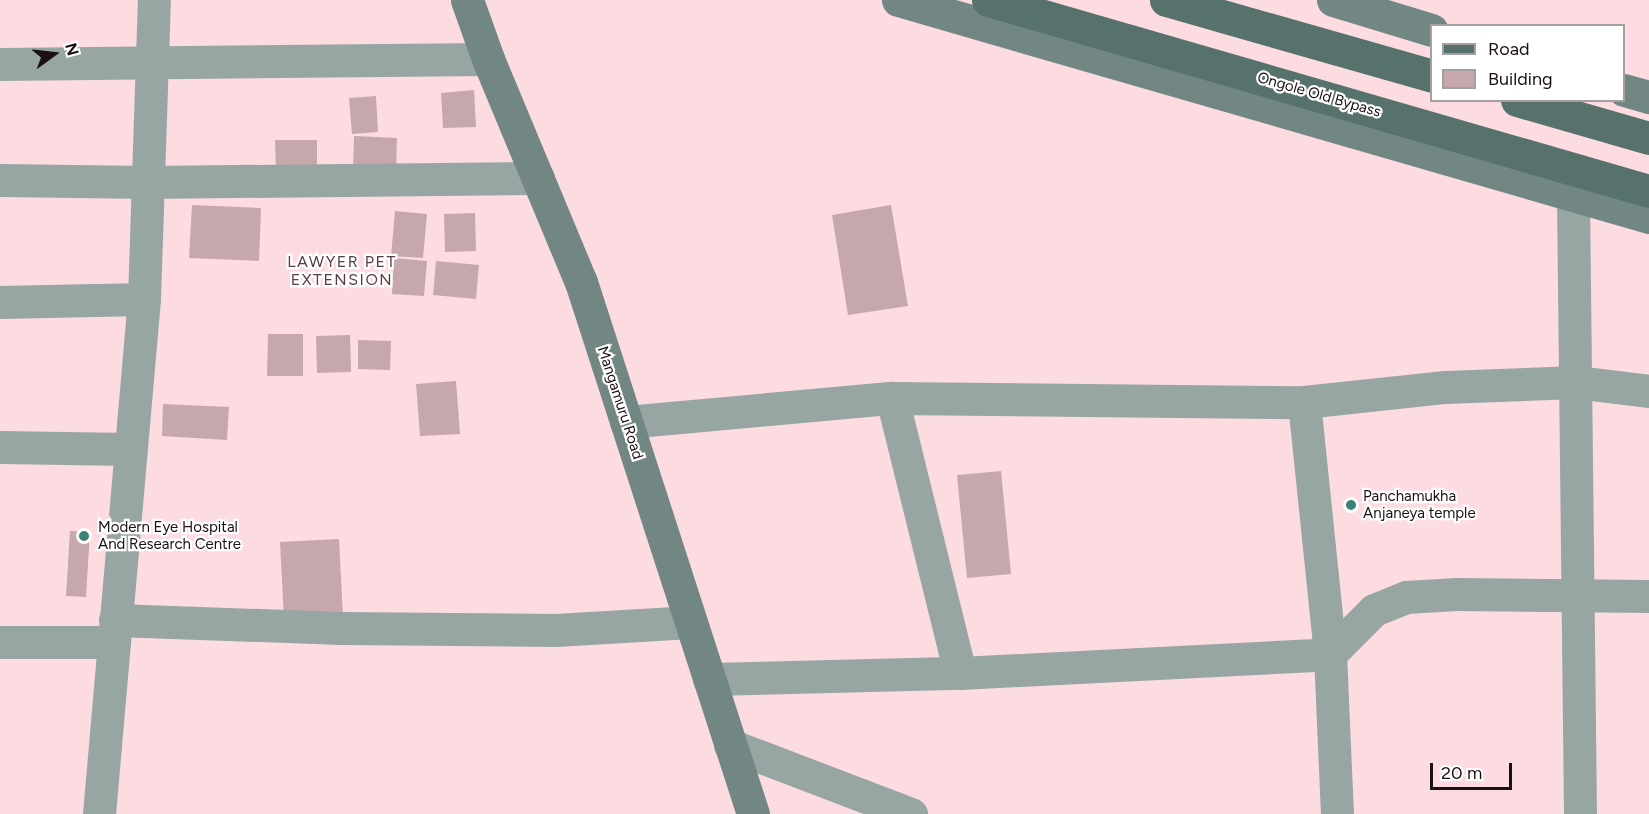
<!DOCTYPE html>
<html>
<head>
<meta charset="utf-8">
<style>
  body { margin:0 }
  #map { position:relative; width:1649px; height:814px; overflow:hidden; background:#fcdce1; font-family:Figtree,sans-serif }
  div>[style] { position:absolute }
  .building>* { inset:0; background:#c6a7ac }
  .street>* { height:33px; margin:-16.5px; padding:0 16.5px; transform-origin:16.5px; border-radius:16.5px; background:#97a6a3 }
  .secondary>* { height:33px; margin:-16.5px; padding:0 16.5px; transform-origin:16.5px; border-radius:16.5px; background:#728783 }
  .primary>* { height:33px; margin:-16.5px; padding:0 16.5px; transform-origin:16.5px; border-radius:16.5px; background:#57716c }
  .dots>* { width:16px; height:16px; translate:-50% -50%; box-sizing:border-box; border:3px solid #fff; border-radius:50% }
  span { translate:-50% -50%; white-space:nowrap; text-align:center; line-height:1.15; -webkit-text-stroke:4.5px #fff; paint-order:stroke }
  .street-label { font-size:15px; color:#1b1012 }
  .poi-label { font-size:15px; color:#1b1012 }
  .left { translate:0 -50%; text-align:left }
  .neighbourhood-label { font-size:16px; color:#573d42; letter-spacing:1.5px }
  .legend { position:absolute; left:1430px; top:24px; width:195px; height:78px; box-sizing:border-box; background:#fff; border:2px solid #a49fa0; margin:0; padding:8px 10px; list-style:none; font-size:18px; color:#1b1012 }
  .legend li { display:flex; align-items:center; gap:12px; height:30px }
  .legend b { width:30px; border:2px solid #a49fa0 }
  .north { position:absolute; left:24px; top:24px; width:60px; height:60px; -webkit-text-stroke:4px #fff; paint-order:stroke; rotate:75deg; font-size:16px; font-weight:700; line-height:24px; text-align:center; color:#1b1012 }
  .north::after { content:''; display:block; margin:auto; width:21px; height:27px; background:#1b1012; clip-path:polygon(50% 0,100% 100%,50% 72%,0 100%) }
  .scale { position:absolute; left:1430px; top:763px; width:82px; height:27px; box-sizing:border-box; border:3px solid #1b1012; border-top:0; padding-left:8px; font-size:18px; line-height:21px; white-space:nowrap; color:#1b1012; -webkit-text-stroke:4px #fff; paint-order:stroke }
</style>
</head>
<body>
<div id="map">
  <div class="building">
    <i style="clip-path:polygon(474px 90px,476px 127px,443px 128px,441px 93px)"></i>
    <i style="clip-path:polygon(376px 96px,378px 132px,352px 134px,349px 98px)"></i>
    <i style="clip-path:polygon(354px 136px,397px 138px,396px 172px,353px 172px)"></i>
    <i style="clip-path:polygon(275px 140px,317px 140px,317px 170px,276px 171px)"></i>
    <i style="clip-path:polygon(192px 205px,261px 208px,259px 261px,189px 258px)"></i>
    <i style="clip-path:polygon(891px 205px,908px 306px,848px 315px,832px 215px)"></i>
    <i style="clip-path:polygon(395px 211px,427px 214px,423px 258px,391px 256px)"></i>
    <i style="clip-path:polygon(475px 213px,476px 251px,445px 252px,444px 214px)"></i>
    <i style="clip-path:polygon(394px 258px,427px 261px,424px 296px,392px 294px)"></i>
    <i style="clip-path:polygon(436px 261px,479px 265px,476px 299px,433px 295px)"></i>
    <i style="clip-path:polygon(268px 334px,303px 334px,303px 376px,267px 376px)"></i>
    <i style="clip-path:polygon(350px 335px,351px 372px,317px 373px,316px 336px)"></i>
    <i style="clip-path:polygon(358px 340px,391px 341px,390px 370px,358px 369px)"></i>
    <i style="clip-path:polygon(456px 381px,460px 434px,420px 436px,416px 384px)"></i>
    <i style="clip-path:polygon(163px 404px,229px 407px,227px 440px,162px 436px)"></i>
    <i style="clip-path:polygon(1001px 471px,1011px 574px,967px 578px,957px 475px)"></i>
    <i style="clip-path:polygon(70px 531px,90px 532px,86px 597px,66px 596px)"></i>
    <i style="clip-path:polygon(339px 539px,343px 617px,284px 620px,280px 542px)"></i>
  </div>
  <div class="street">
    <i style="left:0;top:64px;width:488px;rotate:-0.6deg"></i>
    <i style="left:0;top:180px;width:147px;rotate:0.8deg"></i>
    <i style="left:147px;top:182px;width:391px;rotate:-0.6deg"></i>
    <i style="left:0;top:302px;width:144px;rotate:-1.2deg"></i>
    <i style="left:892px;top:398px;width:283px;rotate:76.1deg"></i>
    <i style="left:1304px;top:402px;width:253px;rotate:84.1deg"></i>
    <i style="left:1330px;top:654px;width:160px;rotate:87.5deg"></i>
    <i style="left:626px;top:422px;width:267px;rotate:-5.2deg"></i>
    <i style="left:892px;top:398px;width:412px;rotate:0.6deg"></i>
    <i style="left:1304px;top:402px;width:142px;rotate:-6.1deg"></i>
    <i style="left:1445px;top:387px;width:131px;rotate:-2.2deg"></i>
    <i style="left:1576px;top:382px;width:74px;rotate:7deg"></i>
    <i style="left:0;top:447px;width:130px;rotate:0.9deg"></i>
    <i style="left:115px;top:620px;width:226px;rotate:2deg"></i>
    <i style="left:341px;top:628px;width:215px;rotate:0.5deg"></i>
    <i style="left:556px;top:630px;width:135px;rotate:-3.4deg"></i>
    <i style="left:0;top:642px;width:114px"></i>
    <i style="left:709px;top:679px;width:251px;rotate:-1.4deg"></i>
    <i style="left:960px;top:673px;width:370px;rotate:-2.9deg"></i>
    <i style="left:1330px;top:654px;width:62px;rotate:-45deg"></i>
    <i style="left:1374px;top:610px;width:35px;rotate:-22deg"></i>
    <i style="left:1406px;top:597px;width:51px;rotate:-3.4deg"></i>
    <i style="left:1457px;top:594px;width:192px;rotate:0.6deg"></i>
    <i style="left:730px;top:745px;width:194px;rotate:20.9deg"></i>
    <i style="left:99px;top:814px;width:517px;rotate:-85.01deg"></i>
    <i style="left:144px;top:299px;width:299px;rotate:-88.1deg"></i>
    <i style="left:1580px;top:814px;width:618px;rotate:-90.65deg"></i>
    <i style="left:1573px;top:196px;width:26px;rotate:-74deg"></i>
  </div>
  <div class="secondary">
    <i style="left:467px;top:0;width:63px;rotate:70.4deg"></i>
    <i style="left:488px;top:59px;width:242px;rotate:67.4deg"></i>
    <i style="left:581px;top:282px;width:559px;rotate:72.08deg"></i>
    <i style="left:898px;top:0;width:782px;rotate:16.12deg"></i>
    <i style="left:1333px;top:0;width:103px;rotate:16.9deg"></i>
    <i style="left:1624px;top:90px;width:26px;rotate:16deg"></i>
  </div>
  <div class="primary">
    <i style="left:988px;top:0;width:688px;rotate:16.12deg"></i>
    <i style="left:1166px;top:0;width:277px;rotate:15.9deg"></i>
    <i style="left:1517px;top:100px;width:137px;rotate:16.1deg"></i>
  </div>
  <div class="dots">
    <i style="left:1351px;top:505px;background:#3c8176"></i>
    <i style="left:84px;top:536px;background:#3c8176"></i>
  </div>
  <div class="street-label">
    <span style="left:1319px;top:95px;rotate:16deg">Ongole Old Bypass</span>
    <span style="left:620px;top:403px;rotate:72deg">Mangamuru Road</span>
  </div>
  <div class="poi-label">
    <span class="left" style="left:1363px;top:505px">Panchamukha<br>Anjaneya temple</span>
    <span class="left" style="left:98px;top:536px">Modern Eye Hospital<br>And Research Centre</span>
  </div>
  <div class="neighbourhood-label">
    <span style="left:342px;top:271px">LAWYER PET<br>EXTENSION</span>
  </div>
  <ul class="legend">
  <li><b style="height:8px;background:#57716c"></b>Road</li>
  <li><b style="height:16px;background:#c6a7ac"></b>Building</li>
  </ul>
  <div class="north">N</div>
  <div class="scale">20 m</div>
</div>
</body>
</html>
